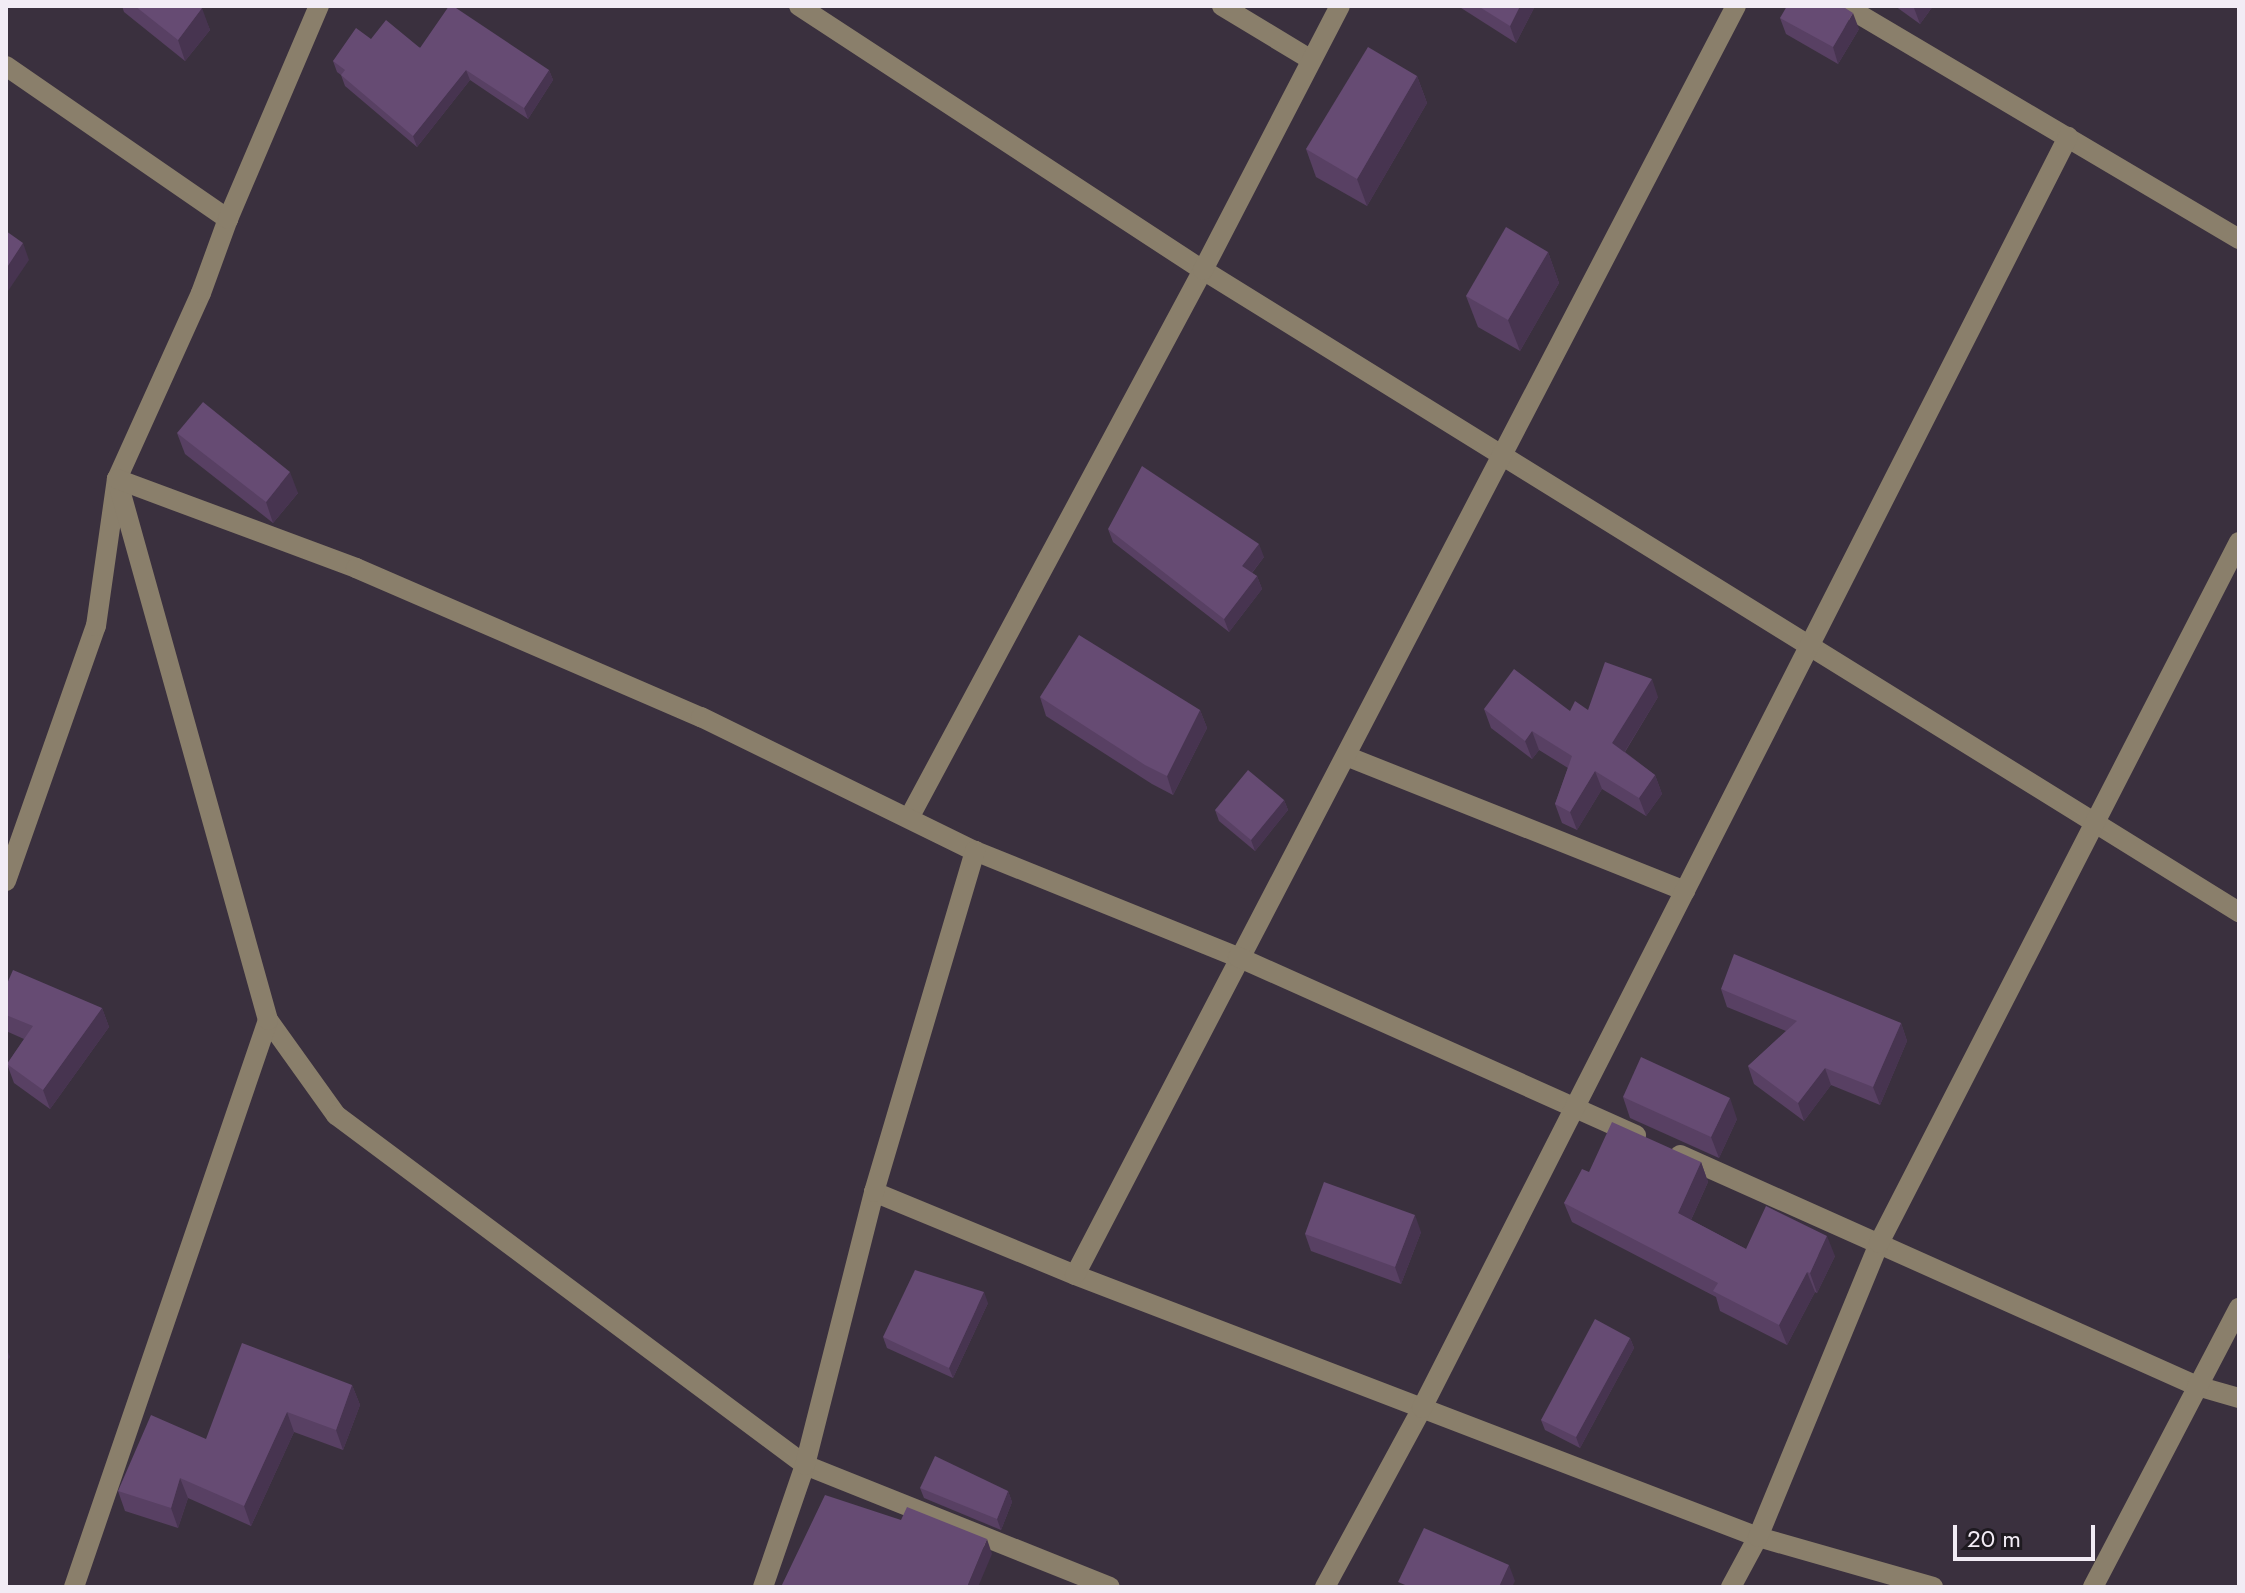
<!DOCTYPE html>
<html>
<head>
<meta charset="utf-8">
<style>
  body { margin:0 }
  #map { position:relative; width:2245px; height:1593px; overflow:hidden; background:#3a303e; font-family:Jost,sans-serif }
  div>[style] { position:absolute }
  .minor>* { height:20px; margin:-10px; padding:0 10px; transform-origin:10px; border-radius:10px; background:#8a7f6b }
  .wall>* { inset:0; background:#584063 }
  .shaded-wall>* { inset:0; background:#473450 }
  .building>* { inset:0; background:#664b73 }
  span { translate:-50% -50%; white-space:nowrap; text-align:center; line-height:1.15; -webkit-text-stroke:6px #1e1a20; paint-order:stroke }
  .frame { position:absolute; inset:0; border:8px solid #f2ecf5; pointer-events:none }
  .scale { position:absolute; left:1953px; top:1525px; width:142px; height:36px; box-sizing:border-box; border:4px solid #f2ecf5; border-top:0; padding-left:10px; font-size:24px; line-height:28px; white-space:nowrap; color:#f2ecf5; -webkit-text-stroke:6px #1e1a20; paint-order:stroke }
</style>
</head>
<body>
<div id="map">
  <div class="minor">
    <i style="left:799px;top:6px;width:483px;rotate:33.2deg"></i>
    <i style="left:1203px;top:270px;width:1219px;rotate:31.79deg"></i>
    <i style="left:1222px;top:6px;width:103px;rotate:31.1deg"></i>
    <i style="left:1845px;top:6px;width:458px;rotate:30.6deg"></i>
    <i style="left:6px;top:66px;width:270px;rotate:34.6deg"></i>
    <i style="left:1346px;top:756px;width:365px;rotate:21.7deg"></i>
    <i style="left:909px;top:818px;width:622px;rotate:-61.79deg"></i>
    <i style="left:1203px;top:270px;width:297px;rotate:-62.6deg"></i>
    <i style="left:6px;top:881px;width:270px;rotate:-70.6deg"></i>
    <i style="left:96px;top:626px;width:148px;rotate:-81.9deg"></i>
    <i style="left:117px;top:479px;width:204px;rotate:-65.7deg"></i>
    <i style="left:201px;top:293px;width:79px;rotate:-70deg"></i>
    <i style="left:228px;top:219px;width:232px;rotate:-66.9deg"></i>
    <i style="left:268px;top:1020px;width:117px;rotate:54.4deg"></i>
    <i style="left:336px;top:1115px;width:585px;rotate:36.73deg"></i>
    <i style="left:805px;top:1465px;width:328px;rotate:21.8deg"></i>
    <i style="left:1680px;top:1155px;width:566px;rotate:24.08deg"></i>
    <i style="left:2197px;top:1386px;width:44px;rotate:15.9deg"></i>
    <i style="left:874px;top:1192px;width:217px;rotate:22.4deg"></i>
    <i style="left:1075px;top:1275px;width:732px;rotate:20.99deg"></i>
    <i style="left:1758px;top:1537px;width:182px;rotate:15.9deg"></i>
    <i style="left:1075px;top:1275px;width:1431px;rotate:-62.49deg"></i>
    <i style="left:74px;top:1587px;width:599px;rotate:-71.11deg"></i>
    <i style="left:268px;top:1020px;width:562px;rotate:-105.6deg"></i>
    <i style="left:117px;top:479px;width:255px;rotate:20.4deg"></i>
    <i style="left:356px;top:568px;width:376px;rotate:23.4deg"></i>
    <i style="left:701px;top:717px;width:305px;rotate:26.1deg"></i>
    <i style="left:975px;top:851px;width:284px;rotate:22deg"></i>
    <i style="left:1238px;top:957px;width:436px;rotate:24.1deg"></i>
    <i style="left:763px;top:1587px;width:129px;rotate:-71deg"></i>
    <i style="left:805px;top:1465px;width:282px;rotate:-75.8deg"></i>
    <i style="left:874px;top:1192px;width:356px;rotate:-73.5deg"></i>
    <i style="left:1325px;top:1587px;width:204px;rotate:-61.5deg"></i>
    <i style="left:1422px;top:1408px;width:1426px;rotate:-63.06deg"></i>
    <i style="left:1731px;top:1587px;width:57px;rotate:-61.6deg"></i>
    <i style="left:1758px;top:1537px;width:318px;rotate:-67.6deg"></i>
    <i style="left:1879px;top:1243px;width:788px;rotate:-62.82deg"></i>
    <i style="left:2093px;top:1587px;width:315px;rotate:-62.4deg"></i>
  </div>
  <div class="wall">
    <i style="clip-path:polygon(122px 6px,200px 6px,210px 30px,185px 61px,124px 12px)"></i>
    <i style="clip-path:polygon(1458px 6px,1535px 6px,1516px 43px)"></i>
    <i style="clip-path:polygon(1895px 6px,1933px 6px,1920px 24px)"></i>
    <i style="clip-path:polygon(1780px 18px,1859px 29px,1838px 64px,1786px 34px)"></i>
    <i style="clip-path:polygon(371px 39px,549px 70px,553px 80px,528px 119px,470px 80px,417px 147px,345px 86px,341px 75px,337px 72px,333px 61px)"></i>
    <i style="clip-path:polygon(1417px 76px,1427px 103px,1367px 206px,1316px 177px,1306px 149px)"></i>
    <i style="clip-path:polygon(1548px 252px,1559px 283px,1520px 351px,1478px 327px,1466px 296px)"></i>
    <i style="clip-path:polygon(177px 433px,298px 493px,273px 523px,185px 454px)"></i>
    <i style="clip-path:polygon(1108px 529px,1264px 557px,1252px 573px,1257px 576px,1262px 589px,1229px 632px,1113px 542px)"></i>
    <i style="clip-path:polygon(1040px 697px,1200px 710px,1207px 728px,1173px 795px,1152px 784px,1046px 716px)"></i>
    <i style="clip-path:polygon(1658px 697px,1625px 752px,1655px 775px,1662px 794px,1646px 816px,1602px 789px,1577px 830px,1562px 823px,1555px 804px,1568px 768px,1539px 750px,1532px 759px,1491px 728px,1484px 709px,1570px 711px,1588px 710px)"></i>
    <i style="clip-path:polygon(1284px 800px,1288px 810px,1255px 851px,1219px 821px,1215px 810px)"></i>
    <i style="clip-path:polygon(1721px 989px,1901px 1023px,1907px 1041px,1880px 1105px,1831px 1085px,1804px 1121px,1754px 1084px,1748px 1066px,1786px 1031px,1727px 1007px)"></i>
    <i style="clip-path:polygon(102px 1008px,109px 1027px,50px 1109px,14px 1083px,7px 1064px,24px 1039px,6px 1031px,6px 1015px)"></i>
    <i style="clip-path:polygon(1623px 1097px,1737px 1119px,1719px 1158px,1630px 1118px)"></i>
    <i style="clip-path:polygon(1701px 1162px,1708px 1182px,1691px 1220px,1746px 1249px,1835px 1256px,1817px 1293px,1815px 1292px,1787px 1345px,1720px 1311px,1716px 1297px,1572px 1222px,1564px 1203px,1589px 1172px)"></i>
    <i style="clip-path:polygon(1421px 1232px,1401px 1284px,1311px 1251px,1305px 1234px)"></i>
    <i style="clip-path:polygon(988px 1303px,953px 1378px,887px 1348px,883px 1337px)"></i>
    <i style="clip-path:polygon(1630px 1338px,1634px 1348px,1580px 1448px,1545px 1430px,1541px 1420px)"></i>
    <i style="clip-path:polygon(352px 1385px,360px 1405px,343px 1450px,294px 1432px,251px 1526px,188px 1498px,178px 1528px,125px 1511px,118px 1491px,206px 1439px)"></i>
    <i style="clip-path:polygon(920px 1488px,1008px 1491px,1012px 1502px,1001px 1530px,924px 1498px)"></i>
  </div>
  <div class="shaded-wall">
    <i style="clip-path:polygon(1520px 6px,1535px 6px,1516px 43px,1510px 26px)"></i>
    <i style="clip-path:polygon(1916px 6px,1933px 6px,1920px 24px,1914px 8px)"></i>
    <i style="clip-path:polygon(202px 8px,210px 30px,185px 61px,178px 40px)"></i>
    <i style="clip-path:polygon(1853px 13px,1859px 29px,1838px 64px,1833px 47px)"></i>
    <i style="clip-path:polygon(466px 70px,470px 80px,417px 147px,413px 136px)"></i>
    <i style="clip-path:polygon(549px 70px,553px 80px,528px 119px,524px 108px)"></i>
    <i style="clip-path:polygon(1417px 76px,1427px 103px,1367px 206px,1357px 179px)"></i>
    <i style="clip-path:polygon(23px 243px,29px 260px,6px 294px,6px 269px)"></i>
    <i style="clip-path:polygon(1548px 252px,1559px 283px,1520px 351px,1508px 320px)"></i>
    <i style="clip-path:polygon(290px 472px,298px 493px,273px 523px,266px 502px)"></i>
    <i style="clip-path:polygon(1259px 544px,1264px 557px,1246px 580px,1242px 566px)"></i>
    <i style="clip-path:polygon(1257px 576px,1262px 589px,1229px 632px,1224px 619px)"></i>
    <i style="clip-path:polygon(1652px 679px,1658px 697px,1619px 761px,1612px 743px)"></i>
    <i style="clip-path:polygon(1200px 710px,1207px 728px,1173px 795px,1167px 776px)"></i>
    <i style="clip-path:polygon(1532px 731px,1539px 750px,1532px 759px,1525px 741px)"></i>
    <i style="clip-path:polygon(1595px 771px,1602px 789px,1577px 830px,1570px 812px)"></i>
    <i style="clip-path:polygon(1655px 775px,1662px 794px,1646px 816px,1639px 798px)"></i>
    <i style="clip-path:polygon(1284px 800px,1288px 810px,1255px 851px,1251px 840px)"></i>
    <i style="clip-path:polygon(102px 1008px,109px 1027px,50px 1109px,43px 1090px)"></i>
    <i style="clip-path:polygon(1901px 1023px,1907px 1041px,1880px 1105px,1873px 1087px)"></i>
    <i style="clip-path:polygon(1825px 1068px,1831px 1085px,1804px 1121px,1798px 1103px)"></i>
    <i style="clip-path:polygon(1730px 1098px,1737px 1119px,1719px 1158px,1711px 1137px)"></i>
    <i style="clip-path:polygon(1701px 1162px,1708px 1182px,1685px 1233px,1678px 1213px)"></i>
    <i style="clip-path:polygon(1415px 1215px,1421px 1232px,1401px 1284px,1395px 1267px)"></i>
    <i style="clip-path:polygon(1827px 1236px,1835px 1256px,1817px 1293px,1810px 1273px)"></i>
    <i style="clip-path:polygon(1807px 1272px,1815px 1292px,1787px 1345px,1779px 1325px)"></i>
    <i style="clip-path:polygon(984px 1292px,988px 1303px,953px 1378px,949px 1368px)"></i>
    <i style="clip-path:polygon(1630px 1338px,1634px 1348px,1580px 1448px,1576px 1437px)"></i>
    <i style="clip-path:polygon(6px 1347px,10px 1357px,6px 1363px)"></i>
    <i style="clip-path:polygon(352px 1385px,360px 1405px,343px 1450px,336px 1430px)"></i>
    <i style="clip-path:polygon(287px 1412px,294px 1432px,251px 1526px,244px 1506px)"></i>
    <i style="clip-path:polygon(180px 1478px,188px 1498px,178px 1528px,171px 1508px)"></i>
    <i style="clip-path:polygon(1008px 1491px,1012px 1502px,1001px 1530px,997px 1519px)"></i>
    <i style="clip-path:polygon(987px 1539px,992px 1554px,978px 1587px,967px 1587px)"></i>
    <i style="clip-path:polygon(1509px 1565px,1515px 1581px,1512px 1587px,1499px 1587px)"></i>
  </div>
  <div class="building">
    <i style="clip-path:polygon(135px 6px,200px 6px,202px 8px,178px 40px)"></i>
    <i style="clip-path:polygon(449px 6px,453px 6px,549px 70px,524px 108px,466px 70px,413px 136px,341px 75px,345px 70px,333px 61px,356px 28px,371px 39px,386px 20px,420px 48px)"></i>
    <i style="clip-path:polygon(1478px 6px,1520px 6px,1510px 26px)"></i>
    <i style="clip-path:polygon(1787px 6px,1842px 6px,1853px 13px,1833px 47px,1780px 18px)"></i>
    <i style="clip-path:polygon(1368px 47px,1417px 76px,1357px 179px,1306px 149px)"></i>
    <i style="clip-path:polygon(1506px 227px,1548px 252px,1508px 320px,1466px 296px)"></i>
    <i style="clip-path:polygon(6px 231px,23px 243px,6px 269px)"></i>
    <i style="clip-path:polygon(203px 402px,290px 472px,266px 502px,177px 433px)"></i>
    <i style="clip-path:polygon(1142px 466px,1259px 544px,1242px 566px,1257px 576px,1224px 619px,1108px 529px)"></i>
    <i style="clip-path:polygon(1079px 635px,1200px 710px,1167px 776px,1145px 765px,1040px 697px)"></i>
    <i style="clip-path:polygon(1605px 662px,1652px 679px,1612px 743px,1655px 775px,1639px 798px,1595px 771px,1570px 812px,1555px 804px,1572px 756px,1532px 731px,1525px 741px,1484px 709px,1514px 669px,1570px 711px,1575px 701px,1588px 710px)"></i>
    <i style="clip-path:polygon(1248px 770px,1284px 800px,1251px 840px,1215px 810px)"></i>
    <i style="clip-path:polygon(1734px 954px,1901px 1023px,1873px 1087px,1825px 1068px,1798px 1103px,1748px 1066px,1797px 1021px,1721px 989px)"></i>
    <i style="clip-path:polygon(13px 970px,102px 1008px,43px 1090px,7px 1064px,33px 1026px,6px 1015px,6px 986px)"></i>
    <i style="clip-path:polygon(1641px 1057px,1730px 1098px,1711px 1137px,1623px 1097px)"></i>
    <i style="clip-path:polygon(1612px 1122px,1701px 1162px,1678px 1213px,1746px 1249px,1766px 1206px,1827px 1236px,1810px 1273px,1807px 1272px,1779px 1325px,1713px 1291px,1718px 1283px,1564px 1203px,1582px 1169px,1589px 1172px)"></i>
    <i style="clip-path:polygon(1324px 1182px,1415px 1215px,1395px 1267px,1305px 1234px)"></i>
    <i style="clip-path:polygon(915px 1270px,984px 1292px,949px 1368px,883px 1337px)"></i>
    <i style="clip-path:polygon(1595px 1319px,1630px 1338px,1576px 1437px,1541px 1420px)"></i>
    <i style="clip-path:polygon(242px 1343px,352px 1385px,336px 1430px,287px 1412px,244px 1506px,180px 1478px,171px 1508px,118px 1491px,151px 1415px,206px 1439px)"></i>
    <i style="clip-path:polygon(935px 1456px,1008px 1491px,997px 1519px,920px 1488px)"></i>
    <i style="clip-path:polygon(825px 1495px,901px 1520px,907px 1507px,987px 1539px,967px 1587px,781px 1587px)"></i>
    <i style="clip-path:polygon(1424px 1528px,1509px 1565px,1499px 1587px,1410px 1587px,1398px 1582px)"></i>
  </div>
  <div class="frame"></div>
  <div class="scale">20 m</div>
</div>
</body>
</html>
